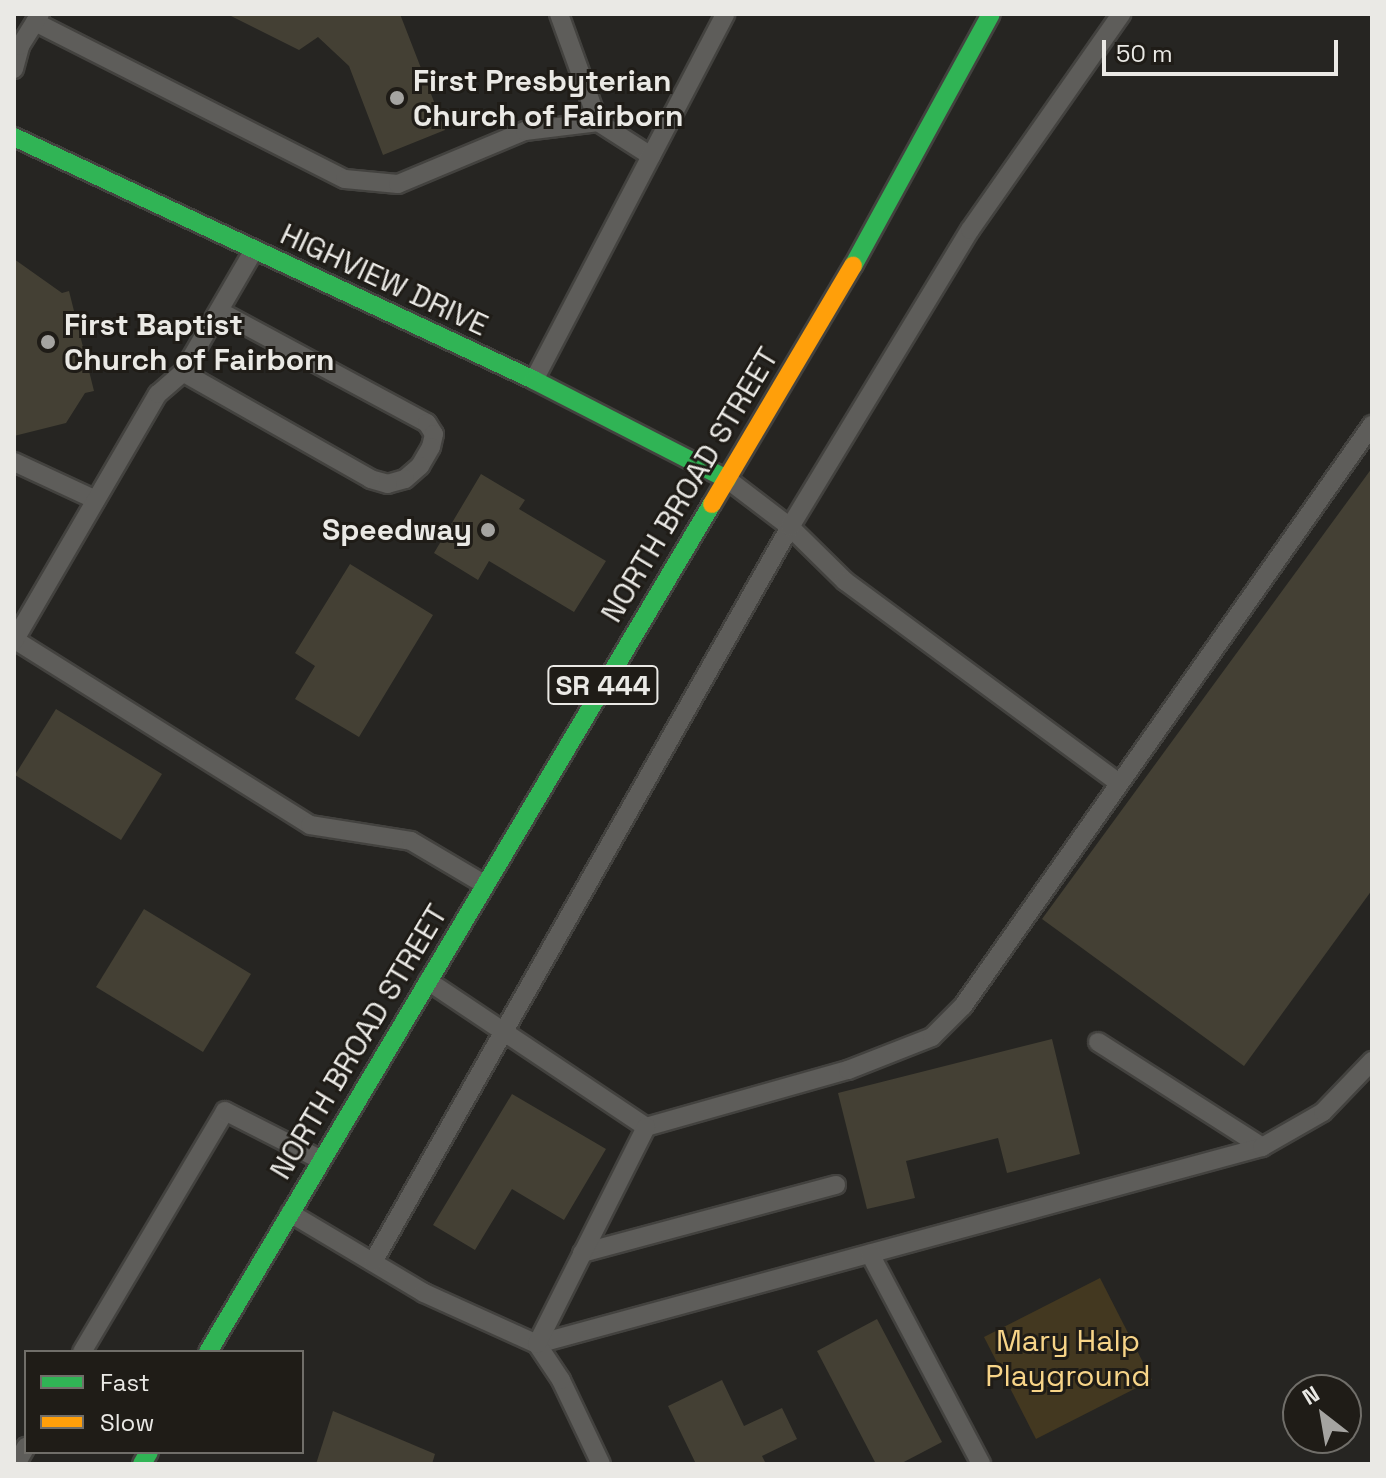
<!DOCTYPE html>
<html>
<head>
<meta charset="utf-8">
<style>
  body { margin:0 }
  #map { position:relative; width:1386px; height:1478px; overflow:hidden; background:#262522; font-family:"Space Grotesk",sans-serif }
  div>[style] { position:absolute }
  .green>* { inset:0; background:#433820 }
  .building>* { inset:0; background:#444034 }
  .roads { filter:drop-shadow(2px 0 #43423f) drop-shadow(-2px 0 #43423f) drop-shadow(0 2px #43423f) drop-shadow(0 -2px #43423f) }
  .lane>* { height:18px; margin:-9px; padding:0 9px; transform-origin:9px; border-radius:9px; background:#5e5d5a }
  .fast>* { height:18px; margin:-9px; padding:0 9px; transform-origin:9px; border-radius:9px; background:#30b455 }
  .slow>* { height:18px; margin:-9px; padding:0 9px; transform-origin:9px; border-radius:9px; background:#ff9f0a }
  .dots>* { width:22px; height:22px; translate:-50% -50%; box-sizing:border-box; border:4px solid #1f1c17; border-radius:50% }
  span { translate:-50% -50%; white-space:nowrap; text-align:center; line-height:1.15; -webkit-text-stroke:6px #1f1c17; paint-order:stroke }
  .shield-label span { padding:2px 6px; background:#1f1c17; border:2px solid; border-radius:6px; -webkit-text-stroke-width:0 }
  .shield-label { font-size:28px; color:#eae9e5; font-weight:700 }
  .poi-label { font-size:30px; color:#eae9e5; font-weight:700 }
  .left { translate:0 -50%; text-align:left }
  .right { translate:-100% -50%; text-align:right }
  .street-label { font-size:30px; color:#eae9e5 }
  .park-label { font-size:30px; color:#f7d488 }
  .frame { position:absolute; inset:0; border:16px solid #eae9e5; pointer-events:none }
  .legend { position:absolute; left:24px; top:1350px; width:280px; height:104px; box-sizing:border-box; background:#1f1c17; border:2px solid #706e69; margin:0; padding:10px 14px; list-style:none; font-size:24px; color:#eae9e5 }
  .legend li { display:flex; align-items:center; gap:16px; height:40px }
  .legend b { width:40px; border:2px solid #706e69 }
  .north { position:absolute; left:1282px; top:1374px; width:80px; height:80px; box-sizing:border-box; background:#1f1c17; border:2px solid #706e69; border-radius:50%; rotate:329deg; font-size:22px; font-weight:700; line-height:32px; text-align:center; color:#eae9e5 }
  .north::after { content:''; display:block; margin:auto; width:28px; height:36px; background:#a5a4a1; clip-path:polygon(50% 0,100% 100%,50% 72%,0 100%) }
  .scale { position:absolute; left:1102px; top:40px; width:236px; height:36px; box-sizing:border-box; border:4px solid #eae9e5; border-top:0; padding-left:10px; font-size:24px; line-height:28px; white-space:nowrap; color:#eae9e5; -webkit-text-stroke:6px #1f1c17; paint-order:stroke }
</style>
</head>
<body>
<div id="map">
  <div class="green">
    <i style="clip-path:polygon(1100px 1278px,1152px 1380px,1036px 1439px,984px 1337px)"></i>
  </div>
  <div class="building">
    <i style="clip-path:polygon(227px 14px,400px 14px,445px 130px,383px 155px,349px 66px,318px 37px,299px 50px)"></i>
    <i style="clip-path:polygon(14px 259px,62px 293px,69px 291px,94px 391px,85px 393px,66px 423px,14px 436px)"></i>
    <i style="clip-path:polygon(1372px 468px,1372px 890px,1244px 1066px,1042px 919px)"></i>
    <i style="clip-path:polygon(481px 474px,525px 500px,519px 509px,606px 561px,574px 612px,489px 561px,478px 580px,434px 553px)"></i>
    <i style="clip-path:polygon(350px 564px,433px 615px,359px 737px,295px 699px,315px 666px,295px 653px)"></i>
    <i style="clip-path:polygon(56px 709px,162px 774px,121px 840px,15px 775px)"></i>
    <i style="clip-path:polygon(144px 909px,251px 974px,203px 1052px,96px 987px)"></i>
    <i style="clip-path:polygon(1052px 1039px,1080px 1154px,1007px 1173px,998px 1138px,906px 1161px,915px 1198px,867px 1209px,838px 1093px)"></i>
    <i style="clip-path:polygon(512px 1094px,606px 1149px,564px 1220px,512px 1189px,475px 1250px,433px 1225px)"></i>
    <i style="clip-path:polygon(877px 1319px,942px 1442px,900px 1464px,876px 1464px,817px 1351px)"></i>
    <i style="clip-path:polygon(722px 1380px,744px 1426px,782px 1408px,797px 1439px,762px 1456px,766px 1464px,696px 1464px,668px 1406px)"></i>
    <i style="clip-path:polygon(333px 1411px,435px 1454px,432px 1464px,316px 1464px)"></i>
  </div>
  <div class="roads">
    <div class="lane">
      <i style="left:559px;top:14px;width:115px;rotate:70.1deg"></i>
      <i style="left:598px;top:122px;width:63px;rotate:32.7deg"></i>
      <i style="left:35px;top:22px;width:347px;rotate:26.9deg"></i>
      <i style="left:345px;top:179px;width:53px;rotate:5.4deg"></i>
      <i style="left:398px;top:184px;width:138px;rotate:-22.7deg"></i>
      <i style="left:525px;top:131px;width:74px;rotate:-7deg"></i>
      <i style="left:14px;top:69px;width:24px;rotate:-75deg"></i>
      <i style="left:20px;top:46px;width:38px;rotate:-58deg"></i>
      <i style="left:219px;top:311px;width:236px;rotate:28.3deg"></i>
      <i style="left:427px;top:423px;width:13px;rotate:58deg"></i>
      <i style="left:434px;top:434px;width:13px;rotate:103deg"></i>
      <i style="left:431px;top:447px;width:22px;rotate:120deg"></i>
      <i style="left:420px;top:466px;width:20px;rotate:139deg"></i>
      <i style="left:405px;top:479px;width:18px;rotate:164deg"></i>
      <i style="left:388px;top:484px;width:18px;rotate:-164deg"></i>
      <i style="left:371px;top:479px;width:216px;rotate:-150.4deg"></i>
      <i style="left:183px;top:372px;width:141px;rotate:-59.8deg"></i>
      <i style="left:534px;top:380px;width:413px;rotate:-62.4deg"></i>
      <i style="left:14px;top:462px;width:90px;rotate:24.9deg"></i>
      <i style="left:727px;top:479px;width:79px;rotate:37.3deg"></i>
      <i style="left:790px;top:527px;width:77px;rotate:44.5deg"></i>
      <i style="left:845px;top:581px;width:339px;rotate:36.4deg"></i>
      <i style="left:15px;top:640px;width:348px;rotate:32.1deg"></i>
      <i style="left:310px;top:825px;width:102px;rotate:9deg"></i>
      <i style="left:411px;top:841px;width:85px;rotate:30.5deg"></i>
      <i style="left:14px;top:641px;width:286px;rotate:-59.8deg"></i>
      <i style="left:158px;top:394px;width:33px;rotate:-41deg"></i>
      <i style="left:428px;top:981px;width:262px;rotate:33.8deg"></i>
      <i style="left:646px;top:1127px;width:210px;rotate:-15.8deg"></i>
      <i style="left:848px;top:1070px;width:90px;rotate:-21.4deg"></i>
      <i style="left:932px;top:1037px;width:44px;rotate:-45deg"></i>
      <i style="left:963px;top:1006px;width:711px;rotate:-54.86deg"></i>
      <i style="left:1098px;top:1042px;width:195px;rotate:32.6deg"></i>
      <i style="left:290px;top:1213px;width:156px;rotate:30.8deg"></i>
      <i style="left:424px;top:1293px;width:124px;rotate:24.3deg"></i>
      <i style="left:537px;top:1344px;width:751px;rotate:-15.2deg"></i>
      <i style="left:1262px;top:1147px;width:70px;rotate:-29.8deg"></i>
      <i style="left:1323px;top:1112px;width:71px;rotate:-46.1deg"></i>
      <i style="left:582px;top:1253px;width:263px;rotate:-15deg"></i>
      <i style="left:870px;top:1254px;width:238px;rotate:62.1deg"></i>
      <i style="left:373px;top:1262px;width:845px;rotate:-60.43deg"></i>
      <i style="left:790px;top:527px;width:347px;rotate:-58.8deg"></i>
      <i style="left:970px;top:230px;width:264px;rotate:-55deg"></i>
      <i style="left:82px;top:1352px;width:280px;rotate:-59.3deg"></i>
      <i style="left:225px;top:1111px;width:108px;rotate:27deg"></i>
      <i style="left:16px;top:1464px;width:20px;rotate:-60deg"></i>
      <i style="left:601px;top:1464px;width:93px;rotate:-115.5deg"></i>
      <i style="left:561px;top:1380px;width:43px;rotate:-123.7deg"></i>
      <i style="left:537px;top:1344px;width:243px;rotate:-63.3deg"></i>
    </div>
    <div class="fast">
      <i style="left:14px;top:137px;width:574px;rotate:25.05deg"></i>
      <i style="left:534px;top:380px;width:217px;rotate:27.2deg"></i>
      <i style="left:853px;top:266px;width:287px;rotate:-61.3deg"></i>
      <i style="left:208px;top:1352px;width:986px;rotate:-59.28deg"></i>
      <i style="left:142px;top:1464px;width:14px;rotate:-60deg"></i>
    </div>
    <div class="slow">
      <i style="left:712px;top:504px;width:277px;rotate:-59.4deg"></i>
    </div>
  </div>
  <div class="dots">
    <i style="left:397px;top:98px;background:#a5a4a1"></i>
    <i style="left:48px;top:342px;background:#a5a4a1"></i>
    <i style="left:488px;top:530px;background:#a5a4a1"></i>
  </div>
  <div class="shield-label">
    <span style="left:603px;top:685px">SR 444</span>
  </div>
  <div class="poi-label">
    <span class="left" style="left:413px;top:98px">First Presbyterian<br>Church of Fairborn</span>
    <span class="left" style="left:64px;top:342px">First Baptist<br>Church of Fairborn</span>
    <span class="right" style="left:472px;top:530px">Speedway</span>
  </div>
  <div class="street-label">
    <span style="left:384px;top:280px;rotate:25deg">HIGHVIEW DRIVE</span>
    <span style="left:690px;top:485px;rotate:-59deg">NORTH BROAD STREET</span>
    <span style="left:359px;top:1042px;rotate:-59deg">NORTH BROAD STREET</span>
  </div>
  <div class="park-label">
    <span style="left:1068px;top:1358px">Mary Halp<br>Playground</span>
  </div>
  <div class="frame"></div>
  <ul class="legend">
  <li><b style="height:10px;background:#30b455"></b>Fast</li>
  <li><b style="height:10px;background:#ff9f0a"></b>Slow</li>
  </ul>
  <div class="north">N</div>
  <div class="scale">50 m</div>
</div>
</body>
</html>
